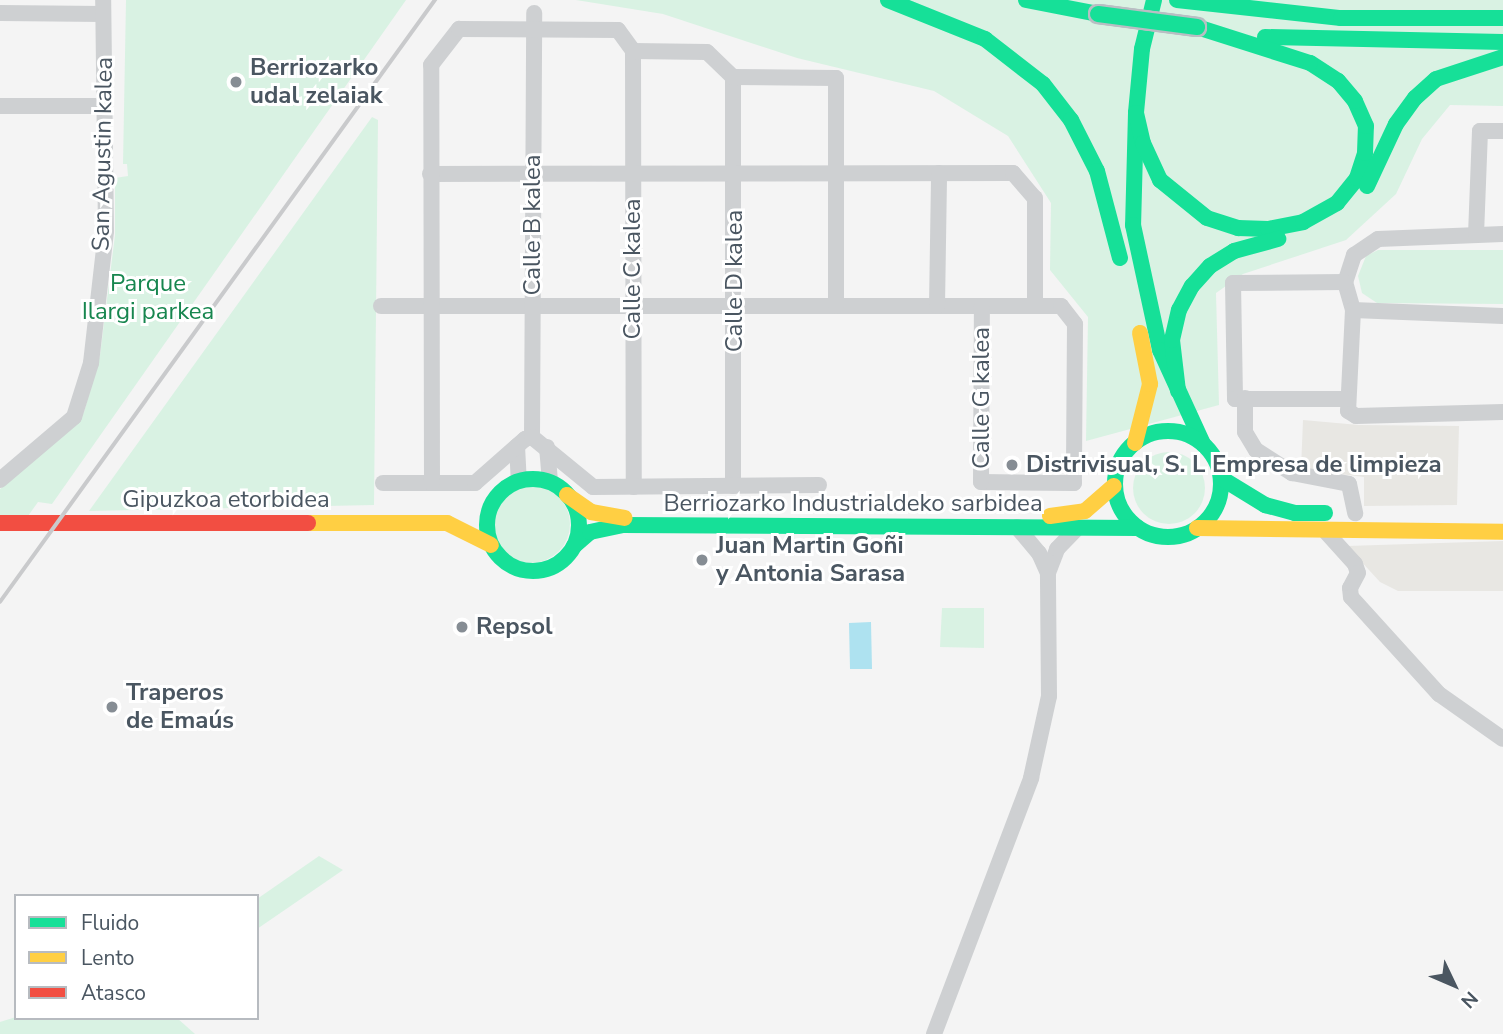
<!DOCTYPE html>
<html>
<head>
<meta charset="utf-8">
<style>
  body { margin:0 }
  #map { position:relative; width:1503px; height:1034px; overflow:hidden; background:#f4f4f4; font-family:"Nunito Sans",sans-serif }
  div>[style] { position:absolute }
  .commercial>* { inset:0; background:#e8e7e3 }
  .green>* { inset:0; background:#d9f2e3 }
  .round { border-radius:50% }
  .water>* { inset:0; background:#aee2f0 }
  .street>* { height:16px; margin:-8px; padding:0 8px; transform-origin:8px; border-radius:8px; background:#ced0d2 }
  .fast>* { height:16px; margin:-8px; padding:0 8px; transform-origin:8px; border-radius:8px; background:#16e098 }
  .fast>.ring { margin:-8px; padding:0; box-sizing:content-box; background:none; border:16px solid #16e098; border-radius:50% }
  .slow>* { height:16px; margin:-8px; padding:0 8px; transform-origin:8px; border-radius:8px; background:#ffcf43 }
  .jam>* { height:16px; margin:-8px; padding:0 8px; transform-origin:8px; border-radius:8px; background:#f24e42 }
  .rail>* { height:3.5px; margin:-1.75px; padding:0 1.75px; transform-origin:1.75px; border-radius:1.75px; background:#c9cacc }
  .bridges { filter:drop-shadow(2px 0 #b9bec3) drop-shadow(-2px 0 #b9bec3) drop-shadow(0 2px #b9bec3) drop-shadow(0 -2px #b9bec3) }
  .fast-bridge>* { height:16px; margin:-8px; padding:0 8px; transform-origin:8px; border-radius:8px; background:#16e098 }
  .dots>* { width:19px; height:19px; translate:-50% -50%; box-sizing:border-box; border:4px solid #fff; border-radius:50% }
  span { translate:-50% -50%; white-space:nowrap; text-align:center; line-height:1.15; -webkit-text-stroke:6px #fff; paint-order:stroke }
  .poi-label { font-size:24px; color:#4a5661; font-weight:700 }
  .left { translate:0 -50%; text-align:left }
  .street-label { font-size:24px; color:#4a5661 }
  .park-label { font-size:24px; color:#17864f }
  .legend { position:absolute; left:14px; top:894px; width:245px; height:126px; box-sizing:border-box; background:#fff; border:2px solid #b7bbc0; margin:0; padding:9px 12px; list-style:none; font-size:21px; color:#4a5661 }
  .legend li { display:flex; align-items:center; gap:14px; height:35px }
  .legend b { width:35px; border:2px solid #b7bbc0 }
  .north { position:absolute; left:1419px; top:950px; width:70px; height:70px; -webkit-text-stroke:5px #fff; paint-order:stroke; rotate:134deg; font-size:19px; font-weight:700; line-height:28px; text-align:center; color:#4a5661 }
  .north::after { content:''; display:block; margin:auto; width:24px; height:32px; background:#4a5661; clip-path:polygon(50% 0,100% 100%,50% 72%,0 100%) }
</style>
</head>
<body>
<div id="map">
  <div class="commercial">
    <i style="clip-path:polygon(1303px 420px,1359px 425px,1459px 426px,1457px 505px,1364px 506px,1364px 477px,1301px 469px)"></i>
    <i style="clip-path:polygon(1503px 541px,1503px 591px,1398px 591px,1380px 582px,1347px 546px)"></i>
  </div>
  <div class="green">
    <i style="clip-path:polygon(126px 0,406px 0,52px 504px,38px 502px,28px 516px,0 517px,0 489px,75px 425px,84px 412px,100px 355px,115px 235px,115px 178px,128px 176px,127px 164px,123px 164px)"></i>
    <i style="clip-path:polygon(576px 0,1503px 0,1503px 106px,1450px 105px,1422px 139px,1396px 194px,1346px 240px,1243px 274px,1216px 293px,1219px 405px,1086px 441px,1088px 317px,1050px 270px,1051px 203px,1008px 136px,934px 91px,797px 58px,663px 14px)"></i>
    <i style="clip-path:polygon(372px 117px,378px 120px,374px 505px,89px 511px)"></i>
    <i style="clip-path:polygon(1378px 250px,1503px 250px,1503px 304px,1377px 303px,1362px 293px,1358px 276px,1366px 256px)"></i>
    <i class="round" style="left:1133px;top:452px;width:72px;height:72px"></i>
    <i class="round" style="left:492px;top:485px;width:78px;height:78px"></i>
    <i style="clip-path:polygon(942px 608px,984px 608px,984px 648px,940px 647px)"></i>
    <i style="clip-path:polygon(319px 856px,343px 870px,257px 929px,257px 899px)"></i>
    <i style="clip-path:polygon(16px 1017px,177px 1018px,195px 1034px,0 1034px,0 1022px)"></i>
  </div>
  <div class="water">
    <i style="clip-path:polygon(871px 622px,872px 669px,850px 669px,849px 623px)"></i>
  </div>
  <div class="street">
    <i style="left:0;top:13px;width:103px;rotate:0.6deg"></i>
    <i style="left:633px;top:51px;width:436px;rotate:89.9deg"></i>
    <i style="left:733px;top:77px;width:409px;rotate:90deg"></i>
    <i style="left:0;top:106px;width:105px"></i>
    <i style="left:430px;top:174px;width:583px;rotate:-0.1deg"></i>
    <i style="left:1013px;top:173px;width:33px;rotate:49deg"></i>
    <i style="left:1035px;top:198px;width:107px;rotate:90deg"></i>
    <i style="left:1503px;top:234px;width:125px;rotate:177.7deg"></i>
    <i style="left:1378px;top:239px;width:29px;rotate:146deg"></i>
    <i style="left:1354px;top:255px;width:28px;rotate:108deg"></i>
    <i style="left:1345px;top:282px;width:29px;rotate:74deg"></i>
    <i style="left:1353px;top:310px;width:101px;rotate:92.8deg"></i>
    <i style="left:1348px;top:411px;width:9px;rotate:32deg"></i>
    <i style="left:1356px;top:416px;width:147px;rotate:-1.6deg"></i>
    <i style="left:1476px;top:235px;width:104px;rotate:-87.8deg"></i>
    <i style="left:1480px;top:131px;width:23px"></i>
    <i style="left:1345px;top:282px;width:112px;rotate:179.5deg"></i>
    <i style="left:1233px;top:283px;width:116px;rotate:89deg"></i>
    <i style="left:1235px;top:399px;width:111px"></i>
    <i style="left:381px;top:306px;width:680px"></i>
    <i style="left:1061px;top:306px;width:23px;rotate:52deg"></i>
    <i style="left:1075px;top:324px;width:159px;rotate:90.4deg"></i>
    <i style="left:1074px;top:483px;width:93px;rotate:-179.4deg"></i>
    <i style="left:981px;top:482px;width:176px;rotate:-89.7deg"></i>
    <i style="left:937px;top:306px;width:133px;rotate:-89.1deg"></i>
    <i style="left:1353px;top:310px;width:150px;rotate:2.3deg"></i>
    <i style="left:1245px;top:398px;width:34px;rotate:90deg"></i>
    <i style="left:1245px;top:432px;width:21px;rotate:59deg"></i>
    <i style="left:1256px;top:450px;width:43px;rotate:32.6deg"></i>
    <i style="left:1292px;top:473px;width:58px;rotate:10.9deg"></i>
    <i style="left:1349px;top:484px;width:30px;rotate:78deg"></i>
    <i style="left:532px;top:437px;width:424px;rotate:-89.7deg"></i>
    <i style="left:517px;top:446px;width:34px;rotate:87deg"></i>
    <i style="left:547px;top:447px;width:35px;rotate:85deg"></i>
    <i style="left:0;top:480px;width:97px;rotate:-40.4deg"></i>
    <i style="left:74px;top:417px;width:57px;rotate:-72.5deg"></i>
    <i style="left:91px;top:363px;width:133px;rotate:-83.5deg"></i>
    <i style="left:106px;top:231px;width:231px;rotate:-90.7deg"></i>
    <i style="left:383px;top:483px;width:92px"></i>
    <i style="left:475px;top:483px;width:67px;rotate:-41.3deg"></i>
    <i style="left:525px;top:439px;width:7px;rotate:-16deg"></i>
    <i style="left:532px;top:437px;width:79px;rotate:39.3deg"></i>
    <i style="left:593px;top:487px;width:226px;rotate:-0.5deg"></i>
    <i style="left:432px;top:483px;width:418px;rotate:-90.1deg"></i>
    <i style="left:431px;top:65px;width:46px;rotate:-52.1deg"></i>
    <i style="left:459px;top:29px;width:159px;rotate:0.4deg"></i>
    <i style="left:618px;top:30px;width:26px;rotate:54deg"></i>
    <i style="left:633px;top:51px;width:74px;rotate:0.8deg"></i>
    <i style="left:707px;top:52px;width:36px;rotate:44deg"></i>
    <i style="left:733px;top:77px;width:103px;rotate:0.6deg"></i>
    <i style="left:836px;top:78px;width:228px;rotate:90deg"></i>
    <i style="left:1017px;top:527px;width:34px;rotate:50deg"></i>
    <i style="left:1039px;top:553px;width:22px;rotate:66deg"></i>
    <i style="left:1326px;top:532px;width:43px;rotate:47.8deg"></i>
    <i style="left:1355px;top:564px;width:9px;rotate:72deg"></i>
    <i style="left:1358px;top:573px;width:17px;rotate:118deg"></i>
    <i style="left:1350px;top:588px;width:9px;rotate:84deg"></i>
    <i style="left:1351px;top:597px;width:131px;rotate:47.8deg"></i>
    <i style="left:1439px;top:694px;width:78px;rotate:35.1deg"></i>
    <i style="left:934px;top:1034px;width:274px;rotate:-69.2deg"></i>
    <i style="left:1031px;top:778px;width:84px;rotate:-77.6deg"></i>
    <i style="left:1049px;top:696px;width:123px;rotate:-90.5deg"></i>
    <i style="left:1048px;top:573px;width:26px;rotate:-69deg"></i>
    <i style="left:1057px;top:549px;width:29px;rotate:-46deg"></i>
  </div>
  <div class="fast">
    <i style="left:888px;top:0;width:105px;rotate:21.9deg"></i>
    <i style="left:985px;top:39px;width:73px;rotate:37.8deg"></i>
    <i style="left:1043px;top:84px;width:46px;rotate:52.1deg"></i>
    <i style="left:1071px;top:120px;width:57px;rotate:63deg"></i>
    <i style="left:1097px;top:171px;width:90px;rotate:75.2deg"></i>
    <i style="left:1026px;top:0;width:73px;rotate:11deg"></i>
    <i style="left:1154px;top:0;width:50px;rotate:103.8deg"></i>
    <i style="left:1142px;top:49px;width:64px;rotate:95.4deg"></i>
    <i style="left:1136px;top:113px;width:112px;rotate:91.5deg"></i>
    <i style="left:1133px;top:225px;width:128px;rotate:77.8deg"></i>
    <i style="left:1160px;top:350px;width:103px;rotate:65.4deg"></i>
    <i style="left:1177px;top:0;width:165px;rotate:6.3deg"></i>
    <i style="left:1341px;top:18px;width:162px"></i>
    <i style="left:1265px;top:37px;width:238px;rotate:1.2deg"></i>
    <i style="left:1136px;top:113px;width:31px;rotate:77deg"></i>
    <i style="left:1143px;top:143px;width:41px;rotate:65.3deg"></i>
    <i style="left:1160px;top:180px;width:60px;rotate:39deg"></i>
    <i style="left:1207px;top:218px;width:33px;rotate:18deg"></i>
    <i style="left:1238px;top:228px;width:30px;rotate:2deg"></i>
    <i style="left:1268px;top:229px;width:36px;rotate:-11deg"></i>
    <i style="left:1303px;top:222px;width:39px;rotate:-29deg"></i>
    <i style="left:1337px;top:203px;width:32px;rotate:-51deg"></i>
    <i style="left:1357px;top:178px;width:26px;rotate:-72deg"></i>
    <i style="left:1365px;top:153px;width:27px;rotate:-88deg"></i>
    <i style="left:1366px;top:126px;width:27px;rotate:-114deg"></i>
    <i style="left:1355px;top:101px;width:26px;rotate:-130deg"></i>
    <i style="left:1338px;top:81px;width:33px;rotate:-147deg"></i>
    <i style="left:1310px;top:63px;width:119px;rotate:-162.3deg"></i>
    <i style="left:1367px;top:186px;width:68px;rotate:-64.9deg"></i>
    <i style="left:1396px;top:124px;width:32px;rotate:-54deg"></i>
    <i style="left:1415px;top:98px;width:28px;rotate:-42deg"></i>
    <i style="left:1436px;top:79px;width:71px;rotate:-18.2deg"></i>
    <i style="left:1178px;top:391px;width:51px;rotate:-96.7deg"></i>
    <i style="left:1172px;top:340px;width:31px;rotate:-77deg"></i>
    <i style="left:1179px;top:310px;width:27px;rotate:-62deg"></i>
    <i style="left:1192px;top:286px;width:27px;rotate:-48deg"></i>
    <i style="left:1210px;top:266px;width:28px;rotate:-32deg"></i>
    <i style="left:1234px;top:251px;width:46px;rotate:-15.3deg"></i>
    <i class="ring" style="left:1115px;top:431px;width:90px;height:90px"></i>
    <i style="left:1221px;top:478px;width:52px;rotate:31.5deg"></i>
    <i style="left:1265px;top:505px;width:31px;rotate:15deg"></i>
    <i style="left:1295px;top:513px;width:30px"></i>
    <i class="ring" style="left:487px;top:479px;width:76px;height:76px"></i>
    <i style="left:574px;top:546px;width:21px;rotate:-41deg"></i>
    <i style="left:590px;top:532px;width:34px;rotate:-12deg"></i>
    <i style="left:623px;top:525px;width:515px;rotate:0.33deg"></i>
  </div>
  <div class="slow">
    <i style="left:1135px;top:443px;width:61px;rotate:-75.7deg"></i>
    <i style="left:1150px;top:384px;width:52px;rotate:-101.1deg"></i>
    <i style="left:567px;top:495px;width:29px;rotate:35deg"></i>
    <i style="left:591px;top:512px;width:34px;rotate:10deg"></i>
    <i style="left:1050px;top:516px;width:35px;rotate:-8deg"></i>
    <i style="left:1085px;top:511px;width:38px;rotate:-41deg"></i>
    <i style="left:308px;top:523px;width:139px"></i>
    <i style="left:447px;top:523px;width:49px;rotate:26.6deg"></i>
    <i style="left:1197px;top:528px;width:306px;rotate:0.7deg"></i>
  </div>
  <div class="jam">
    <i style="left:0;top:523px;width:308px"></i>
  </div>
  <div class="rail">
    <i style="left:0;top:602px;width:743px;rotate:-54.15deg"></i>
  </div>
  <div class="bridges">
    <div class="fast-bridge">
      <i style="left:1098px;top:14px;width:100px;rotate:7.5deg"></i>
    </div>
  </div>
  <div class="dots">
    <i style="left:236px;top:82px;background:#868d94"></i>
    <i style="left:1012px;top:465px;background:#868d94"></i>
    <i style="left:702px;top:560px;background:#868d94"></i>
    <i style="left:462px;top:627px;background:#868d94"></i>
    <i style="left:112px;top:707px;background:#868d94"></i>
  </div>
  <div class="poi-label">
    <span class="left" style="left:250px;top:82px">Berriozarko<br>udal zelaiak</span>
    <span class="left" style="left:1026px;top:465px">Distrivisual, S. L Empresa de limpieza</span>
    <span class="left" style="left:716px;top:560px">Juan Martin Goñi<br>y Antonia Sarasa</span>
    <span class="left" style="left:476px;top:627px">Repsol</span>
    <span class="left" style="left:126px;top:707px">Traperos<br>de Emaús</span>
  </div>
  <div class="street-label">
    <span style="left:103px;top:154px;rotate:-89deg">San Agustin kalea</span>
    <span style="left:533px;top:225px;rotate:-90deg">Calle B kalea</span>
    <span style="left:633px;top:269px;rotate:-90deg">Calle C kalea</span>
    <span style="left:735px;top:281px;rotate:-90deg">Calle D kalea</span>
    <span style="left:982px;top:398px;rotate:-90deg">Calle G kalea</span>
    <span style="left:226px;top:500px">Gipuzkoa etorbidea</span>
    <span style="left:853px;top:504px">Berriozarko Industrialdeko sarbidea</span>
  </div>
  <div class="park-label">
    <span style="left:148px;top:298px">Parque<br>Ilargi parkea</span>
  </div>
  <ul class="legend">
  <li><b style="height:9px;background:#16e098"></b>Fluido</li>
  <li><b style="height:9px;background:#ffcf43"></b>Lento</li>
  <li><b style="height:9px;background:#f24e42"></b>Atasco</li>
  </ul>
  <div class="north">N</div>
</div>
</body>
</html>
